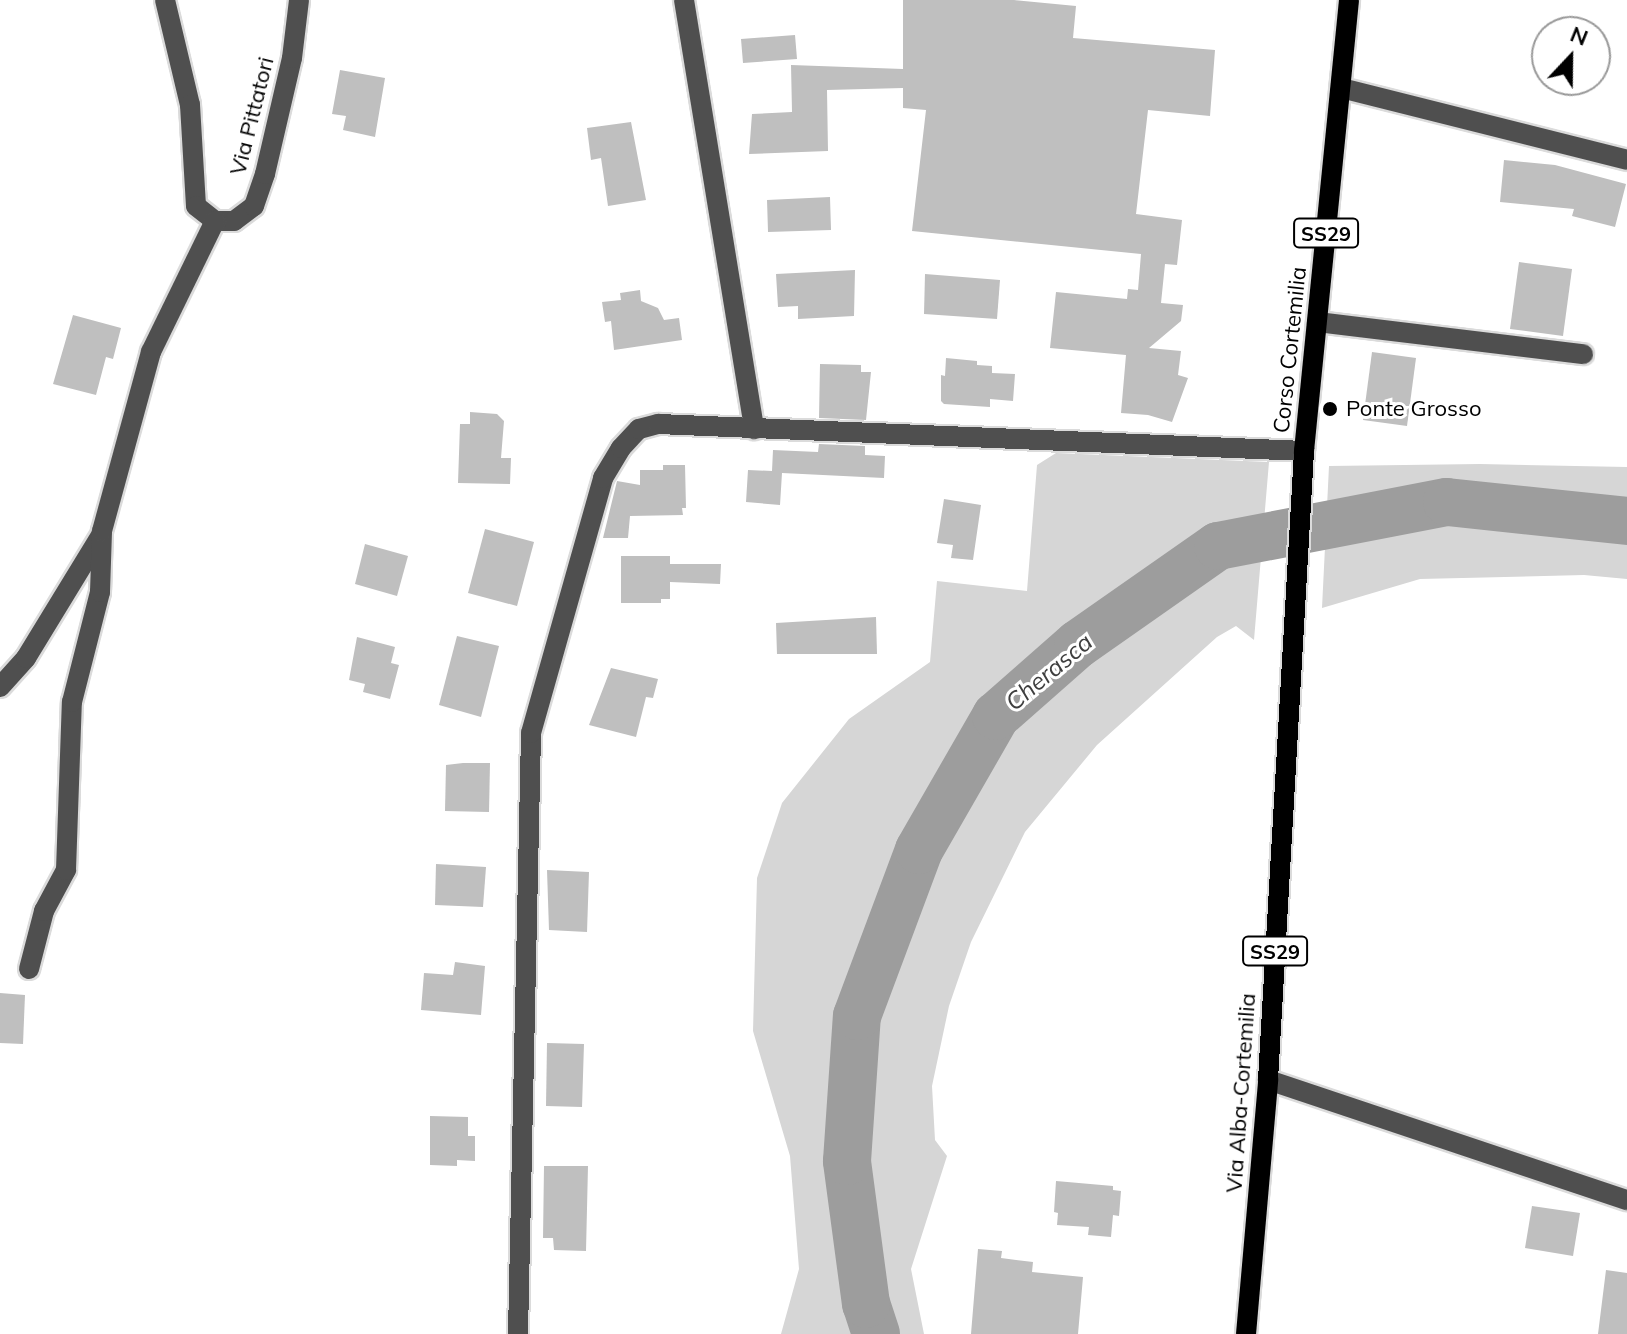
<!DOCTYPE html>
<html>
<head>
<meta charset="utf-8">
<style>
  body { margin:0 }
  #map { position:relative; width:1627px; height:1334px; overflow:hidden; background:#fff; font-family:Mulish,sans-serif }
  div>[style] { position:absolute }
  .green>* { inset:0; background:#d6d6d6 }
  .river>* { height:48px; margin:-24px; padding:0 24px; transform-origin:24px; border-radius:24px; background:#9d9d9d }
  .building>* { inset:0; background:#bfbfbf }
  .roads { filter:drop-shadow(2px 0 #dbdbdb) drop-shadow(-2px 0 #dbdbdb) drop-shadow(0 2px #dbdbdb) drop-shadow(0 -2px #dbdbdb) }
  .minor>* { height:20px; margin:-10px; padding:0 10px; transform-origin:10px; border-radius:10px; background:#4f4f4f }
  .major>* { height:20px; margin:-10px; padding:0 10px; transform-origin:10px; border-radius:10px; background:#000 }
  .dots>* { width:22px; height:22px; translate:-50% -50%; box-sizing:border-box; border:4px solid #fff; border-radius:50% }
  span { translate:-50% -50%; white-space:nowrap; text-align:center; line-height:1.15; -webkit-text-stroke:6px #fff; paint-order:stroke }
  .shield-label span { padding:2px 6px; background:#fff; border:2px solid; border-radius:6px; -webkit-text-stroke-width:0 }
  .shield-label { font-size:20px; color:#000; font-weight:700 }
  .street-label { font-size:22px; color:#000 }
  .poi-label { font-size:22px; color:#000 }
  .left { translate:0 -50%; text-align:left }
  .water-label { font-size:24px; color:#3e3e3e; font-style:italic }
  .north { position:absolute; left:1531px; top:16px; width:80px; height:80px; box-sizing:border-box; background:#fff; border:2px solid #999; border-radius:50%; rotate:22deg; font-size:22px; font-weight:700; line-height:32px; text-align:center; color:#000 }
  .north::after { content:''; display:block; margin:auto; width:28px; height:36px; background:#000; clip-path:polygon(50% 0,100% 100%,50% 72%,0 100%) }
</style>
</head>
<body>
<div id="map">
  <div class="green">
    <i style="clip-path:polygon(1056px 453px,1269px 462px,1254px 640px,1236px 626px,1217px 637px,1097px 745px,1025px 832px,971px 942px,949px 1006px,932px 1086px,935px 1140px,947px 1156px,911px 1269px,924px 1334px,781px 1334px,799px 1269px,790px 1156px,753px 1031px,757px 878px,782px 803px,849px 719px,930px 662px,937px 581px,1027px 591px,1037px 465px)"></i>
    <i style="clip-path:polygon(1480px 464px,1627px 467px,1627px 579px,1584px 575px,1420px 579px,1322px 608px,1329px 466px)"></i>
  </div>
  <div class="river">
    <i style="left:876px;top:1334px;width:32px;rotate:-108deg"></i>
    <i style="left:866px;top:1304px;width:144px;rotate:-97.6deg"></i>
    <i style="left:847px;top:1161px;width:145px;rotate:-86.1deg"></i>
    <i style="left:857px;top:1016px;width:177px;rotate:-69.5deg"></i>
    <i style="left:919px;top:850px;width:155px;rotate:-60.1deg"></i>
    <i style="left:996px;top:716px;width:109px;rotate:-41.3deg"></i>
    <i style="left:1078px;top:644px;width:171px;rotate:-35deg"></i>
    <i style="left:1218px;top:546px;width:233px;rotate:-10.9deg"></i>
    <i style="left:1447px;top:502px;width:181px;rotate:6deg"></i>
  </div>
  <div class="building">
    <i style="clip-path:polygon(903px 0,1014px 0,1076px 6px,1073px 38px,1215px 50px,1210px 116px,1148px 110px,1136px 214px,1182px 220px,1177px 265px,1165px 264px,1161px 303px,1183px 305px,1181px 321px,1149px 348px,1181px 351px,1178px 375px,1188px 378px,1172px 422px,1148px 415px,1121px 413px,1126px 355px,1050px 348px,1056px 292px,1127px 299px,1128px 289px,1138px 290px,1141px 254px,912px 231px,926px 110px,903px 108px,903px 88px,827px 90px,828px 151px,749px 154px,752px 114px,792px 112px,791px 65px,903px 69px)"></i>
    <i style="clip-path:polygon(795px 35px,797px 59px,743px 63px,741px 39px)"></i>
    <i style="clip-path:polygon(340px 70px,385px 78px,375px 137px,343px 130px,346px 116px,332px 114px)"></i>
    <i style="clip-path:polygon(631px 122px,646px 200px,608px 206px,601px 158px,591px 160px,587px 128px)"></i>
    <i style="clip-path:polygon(1504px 160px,1555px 165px,1626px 184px,1615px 227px,1572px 216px,1574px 209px,1500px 202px)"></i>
    <i style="clip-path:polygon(830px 197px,831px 230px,768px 232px,767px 200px)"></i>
    <i style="clip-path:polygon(1519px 262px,1572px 269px,1563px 336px,1510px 329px)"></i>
    <i style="clip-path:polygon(855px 270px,854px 316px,798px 319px,798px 306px,778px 307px,776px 274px)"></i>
    <i style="clip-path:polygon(925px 274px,1000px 280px,997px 319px,924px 314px)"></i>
    <i style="clip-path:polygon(640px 290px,641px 301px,658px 308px,664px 320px,679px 318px,682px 340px,614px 350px,611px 321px,605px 322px,602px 302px,621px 300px,620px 293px)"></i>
    <i style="clip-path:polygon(73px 315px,121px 328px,113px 359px,106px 357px,96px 395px,53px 384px)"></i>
    <i style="clip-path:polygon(1372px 352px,1416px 358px,1407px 426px,1363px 420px)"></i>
    <i style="clip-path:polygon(946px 358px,977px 361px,977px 365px,992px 366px,992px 373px,1015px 374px,1013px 401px,990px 399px,990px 407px,944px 404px,941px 401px,941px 375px,945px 376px)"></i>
    <i style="clip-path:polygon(820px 364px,861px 365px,861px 372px,871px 372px,866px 420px,819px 418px)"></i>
    <i style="clip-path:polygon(470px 412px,497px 414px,504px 421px,501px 458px,511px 458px,510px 484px,458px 483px,460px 424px,470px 424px)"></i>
    <i style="clip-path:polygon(819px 444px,865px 446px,865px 455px,885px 456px,884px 478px,782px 473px,780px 505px,746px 502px,748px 470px,772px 471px,773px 450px,818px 452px)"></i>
    <i style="clip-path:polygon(663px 465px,685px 465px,686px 508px,682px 508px,683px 515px,630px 516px,628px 538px,603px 538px,617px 481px,640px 485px,640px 470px,663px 470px)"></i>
    <i style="clip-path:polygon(944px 499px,981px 505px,973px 560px,951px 558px,953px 545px,937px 543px)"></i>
    <i style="clip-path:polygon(485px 529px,534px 542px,517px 606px,468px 593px)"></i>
    <i style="clip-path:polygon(365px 544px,408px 556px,397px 596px,355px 584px)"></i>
    <i style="clip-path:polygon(621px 556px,670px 556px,670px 564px,721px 564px,720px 584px,670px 582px,670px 599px,661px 599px,661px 603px,621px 603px)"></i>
    <i style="clip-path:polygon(876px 617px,877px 654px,777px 654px,776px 623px)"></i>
    <i style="clip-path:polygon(457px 636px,499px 646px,481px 717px,439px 705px)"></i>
    <i style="clip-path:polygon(357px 637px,395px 647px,391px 663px,399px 665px,390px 699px,363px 692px,365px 684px,349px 680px)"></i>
    <i style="clip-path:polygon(611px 668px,658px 679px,653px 698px,646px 697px,636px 737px,589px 725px)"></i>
    <i style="clip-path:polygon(463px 763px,490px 763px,489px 812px,445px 811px,446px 765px)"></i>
    <i style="clip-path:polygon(436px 864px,486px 867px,483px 907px,435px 905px)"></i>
    <i style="clip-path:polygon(547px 870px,589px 872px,587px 932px,549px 930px)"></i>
    <i style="clip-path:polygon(455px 962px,485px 966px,481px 1015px,421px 1010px,424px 973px,453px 975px)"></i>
    <i style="clip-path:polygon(0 993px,25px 995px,23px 1044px,0 1043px)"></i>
    <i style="clip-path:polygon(547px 1043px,584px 1044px,582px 1107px,546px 1106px)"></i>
    <i style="clip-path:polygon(430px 1116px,468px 1117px,468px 1136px,475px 1136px,475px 1161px,457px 1160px,457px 1166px,430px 1165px)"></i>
    <i style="clip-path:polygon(544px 1166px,588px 1166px,586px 1251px,554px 1250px,553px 1238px,543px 1238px)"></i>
    <i style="clip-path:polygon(1056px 1181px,1113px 1186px,1113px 1190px,1121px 1191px,1119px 1216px,1113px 1215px,1111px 1237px,1088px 1235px,1089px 1227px,1057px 1225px,1058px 1213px,1054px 1212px)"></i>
    <i style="clip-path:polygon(1532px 1206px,1580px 1213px,1573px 1256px,1525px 1248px)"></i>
    <i style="clip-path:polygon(978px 1249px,1002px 1251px,1001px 1258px,1033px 1262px,1032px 1272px,1083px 1277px,1078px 1334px,971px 1334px)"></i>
    <i style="clip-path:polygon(1606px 1270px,1627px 1273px,1627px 1334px,1598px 1334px)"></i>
  </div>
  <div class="roads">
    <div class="minor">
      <i style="left:165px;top:0;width:108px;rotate:76.6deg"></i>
      <i style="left:190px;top:105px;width:101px;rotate:86.6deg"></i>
      <i style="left:196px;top:206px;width:24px;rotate:38deg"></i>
      <i style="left:215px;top:221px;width:19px"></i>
      <i style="left:234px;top:221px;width:25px;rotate:-37deg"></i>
      <i style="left:254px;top:206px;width:34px;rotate:-71deg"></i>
      <i style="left:265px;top:174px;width:119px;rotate:-76.9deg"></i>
      <i style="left:292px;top:58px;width:58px;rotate:-83.1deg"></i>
      <i style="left:684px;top:0;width:435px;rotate:80.7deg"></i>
      <i style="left:1341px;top:88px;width:295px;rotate:14.1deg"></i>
      <i style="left:1317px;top:322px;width:268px;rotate:6.9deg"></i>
      <i style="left:0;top:687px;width:39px;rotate:-48deg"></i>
      <i style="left:26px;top:658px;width:144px;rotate:-58.6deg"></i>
      <i style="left:29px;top:969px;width:60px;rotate:-75.5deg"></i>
      <i style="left:44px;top:911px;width:47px;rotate:-61.8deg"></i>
      <i style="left:66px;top:870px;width:168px;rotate:-88deg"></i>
      <i style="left:72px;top:702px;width:114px;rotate:-75.7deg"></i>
      <i style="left:100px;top:592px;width:61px;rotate:-88.1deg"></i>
      <i style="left:102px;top:531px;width:186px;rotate:-74.7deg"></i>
      <i style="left:151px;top:352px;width:146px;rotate:-64deg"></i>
      <i style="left:1268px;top:1080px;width:379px;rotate:18.5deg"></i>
      <i style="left:518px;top:1334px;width:601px;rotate:-88.76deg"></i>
      <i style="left:531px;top:733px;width:265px;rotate:-74.2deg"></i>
      <i style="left:603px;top:478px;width:35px;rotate:-59deg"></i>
      <i style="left:621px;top:448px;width:26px;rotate:-47deg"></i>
      <i style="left:639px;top:429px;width:20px;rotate:-15deg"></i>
      <i style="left:658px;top:424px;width:647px;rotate:2.39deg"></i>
    </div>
    <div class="major">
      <i style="left:1246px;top:1334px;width:255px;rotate:-85deg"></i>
      <i style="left:1268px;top:1080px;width:630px;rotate:-86.72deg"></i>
      <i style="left:1304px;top:451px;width:453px;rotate:-84.3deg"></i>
    </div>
  </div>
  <div class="dots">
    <i style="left:1330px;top:409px;background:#000"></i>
  </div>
  <div class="shield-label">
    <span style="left:1326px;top:233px">SS29</span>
    <span style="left:1275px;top:951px">SS29</span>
  </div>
  <div class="street-label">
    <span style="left:252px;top:116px;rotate:-76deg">Via Pittatori</span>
    <span style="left:1290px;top:350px;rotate:-84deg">Corso Cortemilia</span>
    <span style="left:1241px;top:1093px;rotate:-86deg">Via Alba-Cortemilia</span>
  </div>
  <div class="poi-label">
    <span class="left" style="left:1346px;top:409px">Ponte Grosso</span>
  </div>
  <div class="water-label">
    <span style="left:1049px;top:672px;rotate:-40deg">Cherasca</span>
  </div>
  <div class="north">N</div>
</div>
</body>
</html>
